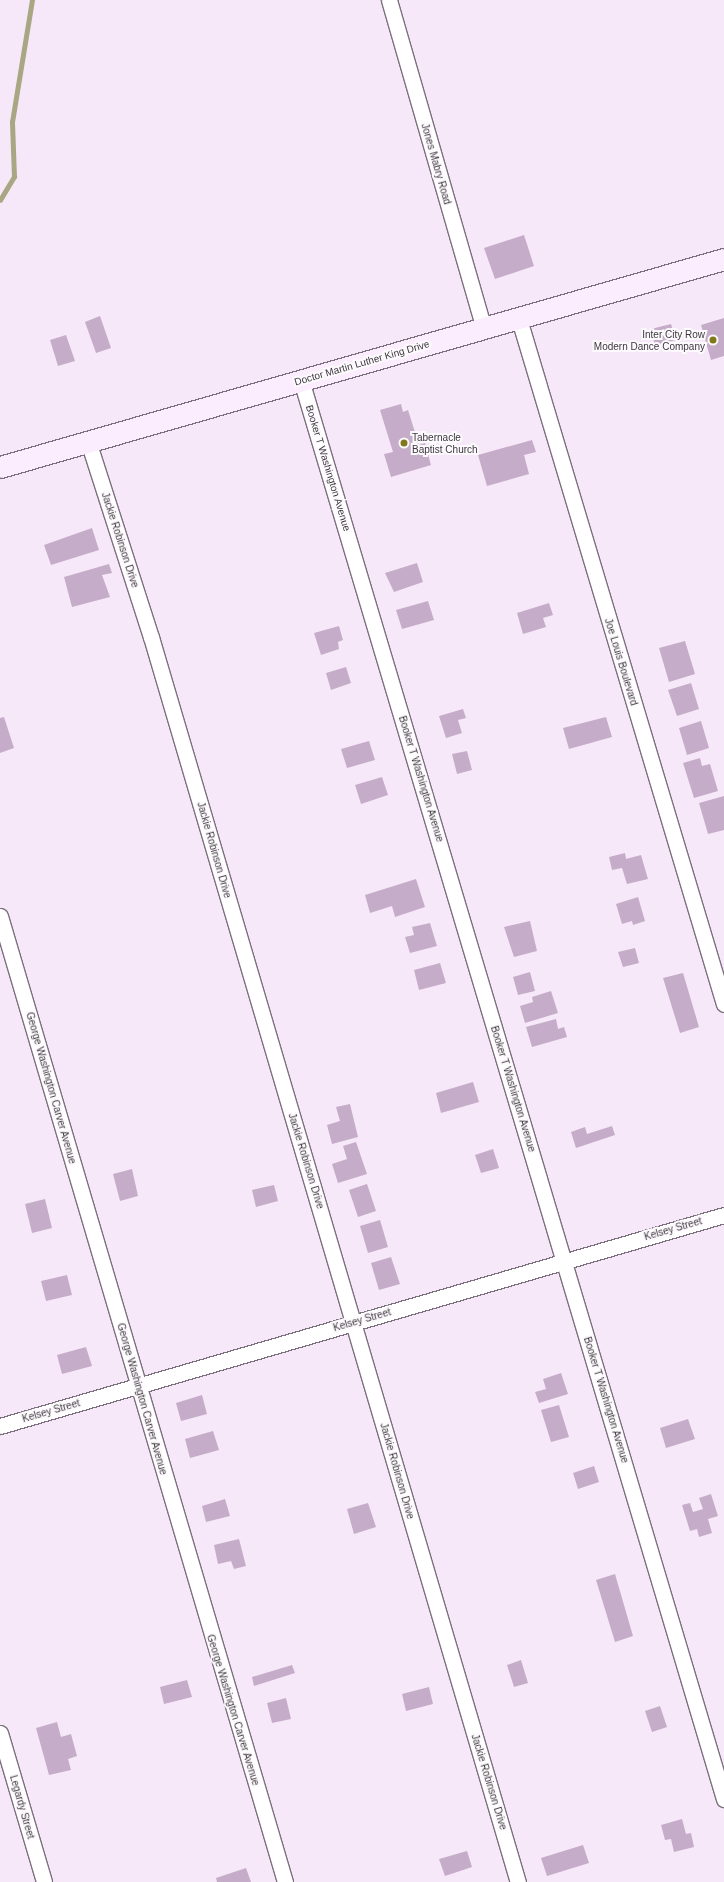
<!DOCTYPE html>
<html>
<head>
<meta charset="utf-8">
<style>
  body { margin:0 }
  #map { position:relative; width:724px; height:1882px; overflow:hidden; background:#f7e8f9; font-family:Helvetica,sans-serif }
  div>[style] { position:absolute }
  .stream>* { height:4.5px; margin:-2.25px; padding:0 2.25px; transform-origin:2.25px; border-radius:2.25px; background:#a9a683 }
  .building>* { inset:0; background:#c5acc8 }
  .roads { filter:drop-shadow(1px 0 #7c6f7e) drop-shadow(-1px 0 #7c6f7e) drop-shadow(0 1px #7c6f7e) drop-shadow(0 -1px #7c6f7e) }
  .minor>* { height:15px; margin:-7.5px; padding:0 7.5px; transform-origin:7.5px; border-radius:7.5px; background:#fff }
  .secondary>* { height:21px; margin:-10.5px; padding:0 10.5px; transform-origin:10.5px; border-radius:10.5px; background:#fbedfd }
  .dots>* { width:11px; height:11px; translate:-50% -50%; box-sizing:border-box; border:2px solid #fdfafd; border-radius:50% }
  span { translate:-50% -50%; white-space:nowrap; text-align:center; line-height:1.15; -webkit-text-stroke:4px #fdfafd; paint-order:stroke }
  .street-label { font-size:10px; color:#3d373e }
  .poi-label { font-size:10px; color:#3d373e }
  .right { translate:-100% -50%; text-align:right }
  .left { translate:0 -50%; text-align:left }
</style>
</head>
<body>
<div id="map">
  <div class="stream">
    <i style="left:0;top:200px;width:27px;rotate:-59deg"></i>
    <i style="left:14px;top:177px;width:55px;rotate:-92.1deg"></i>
    <i style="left:12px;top:122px;width:124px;rotate:-80.7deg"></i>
  </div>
  <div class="building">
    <i style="clip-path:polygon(524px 235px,534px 266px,495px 279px,484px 248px)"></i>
    <i style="clip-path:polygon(100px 316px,111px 348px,96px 353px,85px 322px)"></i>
    <i style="clip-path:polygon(724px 318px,724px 356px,711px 360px,701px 325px)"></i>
    <i style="clip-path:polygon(671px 324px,676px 340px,655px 345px,651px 329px)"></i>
    <i style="clip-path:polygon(66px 335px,75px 361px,58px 366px,50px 340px)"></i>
    <i style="clip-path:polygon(401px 404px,403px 412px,408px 410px,419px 445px,425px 443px,431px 465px,391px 477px,384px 454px,393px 452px,380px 410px)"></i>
    <i style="clip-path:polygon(532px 440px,536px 452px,524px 455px,529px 474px,487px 486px,478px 455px)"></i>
    <i style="clip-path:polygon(92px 528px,99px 550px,51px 565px,44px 545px)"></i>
    <i style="clip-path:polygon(417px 563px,423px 582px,394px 592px,385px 573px)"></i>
    <i style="clip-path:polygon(109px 564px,112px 573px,102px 575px,110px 597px,72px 607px,64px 577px)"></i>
    <i style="clip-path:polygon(428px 601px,434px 620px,402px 629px,396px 610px)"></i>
    <i style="clip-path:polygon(549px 603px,553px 615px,543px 618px,546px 627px,523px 634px,517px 613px)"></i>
    <i style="clip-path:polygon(339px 626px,343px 640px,338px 642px,339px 649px,321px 655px,314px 633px)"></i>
    <i style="clip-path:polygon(685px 641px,695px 674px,669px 682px,659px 648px)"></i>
    <i style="clip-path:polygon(346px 667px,351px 683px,331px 690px,326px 673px)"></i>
    <i style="clip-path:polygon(691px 683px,699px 709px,677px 716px,668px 690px)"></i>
    <i style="clip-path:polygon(463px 709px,466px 718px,458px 720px,462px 733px,446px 738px,439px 716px)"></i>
    <i style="clip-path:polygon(4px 717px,14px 748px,0 753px,0 718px)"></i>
    <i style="clip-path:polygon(606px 717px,612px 737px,569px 749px,563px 728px)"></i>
    <i style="clip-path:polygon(701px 721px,709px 748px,687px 755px,679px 728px)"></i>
    <i style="clip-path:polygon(369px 741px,375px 760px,347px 768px,341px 749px)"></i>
    <i style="clip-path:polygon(467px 751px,472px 770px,457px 774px,452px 754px)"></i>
    <i style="clip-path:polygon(700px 758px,702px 766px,710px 764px,718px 791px,694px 798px,683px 763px)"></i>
    <i style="clip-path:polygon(382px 777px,388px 795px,361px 804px,355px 785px)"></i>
    <i style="clip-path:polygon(724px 796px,724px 830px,708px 834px,699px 803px)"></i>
    <i style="clip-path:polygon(625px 853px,626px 859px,641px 855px,648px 879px,627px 884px,622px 868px,612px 870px,609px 857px)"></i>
    <i style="clip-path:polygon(416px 879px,425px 907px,395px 917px,392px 906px,370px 913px,365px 895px)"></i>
    <i style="clip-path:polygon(638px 897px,645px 921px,633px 925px,632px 921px,622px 924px,616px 904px)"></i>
    <i style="clip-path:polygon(530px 921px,537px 951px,514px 957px,504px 927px)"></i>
    <i style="clip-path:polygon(430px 923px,437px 946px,410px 953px,405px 937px,414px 935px,412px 927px)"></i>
    <i style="clip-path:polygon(635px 948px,639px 963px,623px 967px,618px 952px)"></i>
    <i style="clip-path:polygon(440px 963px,446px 983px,419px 990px,414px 970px)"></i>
    <i style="clip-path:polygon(530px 972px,535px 991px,518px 995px,513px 977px)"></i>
    <i style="clip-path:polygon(683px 973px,699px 1027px,680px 1033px,663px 978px)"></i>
    <i style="clip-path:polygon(551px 991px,558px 1013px,525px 1023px,520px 1006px,533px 1002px,532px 997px)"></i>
    <i style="clip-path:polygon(556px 1019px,558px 1029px,564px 1027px,567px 1037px,532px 1047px,526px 1027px)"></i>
    <i style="clip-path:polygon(473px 1082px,479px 1102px,441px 1113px,436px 1093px)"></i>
    <i style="clip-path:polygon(350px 1104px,358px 1137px,332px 1144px,327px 1125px,340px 1121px,336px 1107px)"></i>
    <i style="clip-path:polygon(612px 1126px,615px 1135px,576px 1148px,571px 1132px,585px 1127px,587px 1134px)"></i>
    <i style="clip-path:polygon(356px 1142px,367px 1174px,338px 1183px,332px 1164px,347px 1159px,343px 1146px)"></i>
    <i style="clip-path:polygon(493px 1149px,499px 1168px,481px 1173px,475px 1155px)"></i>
    <i style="clip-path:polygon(132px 1169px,138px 1196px,120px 1201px,113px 1174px)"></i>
    <i style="clip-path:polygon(367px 1184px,376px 1211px,358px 1217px,349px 1190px)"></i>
    <i style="clip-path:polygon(274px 1185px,278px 1201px,256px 1207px,252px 1190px)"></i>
    <i style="clip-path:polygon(45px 1199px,52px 1228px,32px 1233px,25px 1204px)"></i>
    <i style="clip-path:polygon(380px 1220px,388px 1247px,368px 1253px,360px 1226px)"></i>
    <i style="clip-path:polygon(391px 1257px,400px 1284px,379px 1290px,371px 1263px)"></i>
    <i style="clip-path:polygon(67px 1275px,72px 1295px,46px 1301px,41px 1281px)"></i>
    <i style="clip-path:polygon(86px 1347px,92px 1366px,62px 1374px,57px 1355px)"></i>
    <i style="clip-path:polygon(561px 1373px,568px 1394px,539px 1403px,535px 1392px,546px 1389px,543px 1379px)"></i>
    <i style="clip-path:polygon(202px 1395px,207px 1414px,181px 1421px,176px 1403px)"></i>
    <i style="clip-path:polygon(559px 1405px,569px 1437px,551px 1442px,541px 1410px)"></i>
    <i style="clip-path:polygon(688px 1419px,695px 1439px,666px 1448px,660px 1428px)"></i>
    <i style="clip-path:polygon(213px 1431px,219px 1450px,190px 1458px,185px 1439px)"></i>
    <i style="clip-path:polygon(594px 1466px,599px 1482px,578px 1489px,573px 1473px)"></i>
    <i style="clip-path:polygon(711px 1494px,718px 1516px,708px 1519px,712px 1533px,699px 1537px,697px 1529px,690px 1531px,682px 1505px,690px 1503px,693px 1512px,703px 1509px,699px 1498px)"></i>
    <i style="clip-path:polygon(225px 1499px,230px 1516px,206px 1522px,202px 1506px)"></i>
    <i style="clip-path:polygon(368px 1503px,376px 1527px,354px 1534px,347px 1509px)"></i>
    <i style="clip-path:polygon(239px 1539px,246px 1566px,234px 1569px,231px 1561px,218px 1564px,214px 1545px)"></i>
    <i style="clip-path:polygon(615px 1574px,633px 1636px,615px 1642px,596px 1580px)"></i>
    <i style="clip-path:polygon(521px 1660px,528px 1683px,514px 1687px,507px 1665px)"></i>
    <i style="clip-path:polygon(292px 1665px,295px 1673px,254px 1686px,252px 1677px)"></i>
    <i style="clip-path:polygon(187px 1680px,192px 1697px,164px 1704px,160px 1687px)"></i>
    <i style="clip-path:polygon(429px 1687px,433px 1704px,406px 1711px,402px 1694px)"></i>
    <i style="clip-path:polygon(286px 1698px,291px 1719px,272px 1723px,267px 1703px)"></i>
    <i style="clip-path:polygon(660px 1706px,667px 1727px,652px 1732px,645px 1711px)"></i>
    <i style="clip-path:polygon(57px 1722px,61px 1737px,71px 1734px,77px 1756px,68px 1759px,71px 1770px,49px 1775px,36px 1728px)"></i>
    <i style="clip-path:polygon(682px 1819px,686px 1834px,691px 1833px,694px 1847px,674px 1852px,671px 1839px,665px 1840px,661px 1825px)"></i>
    <i style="clip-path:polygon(583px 1845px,589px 1863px,547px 1876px,541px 1858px)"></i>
    <i style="clip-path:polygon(467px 1851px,472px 1867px,445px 1876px,439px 1859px)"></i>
    <i style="clip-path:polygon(246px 1868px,251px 1882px,217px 1882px,216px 1878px)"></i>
  </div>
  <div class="roads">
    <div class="minor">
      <i style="left:389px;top:0;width:342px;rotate:73.9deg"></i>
      <i style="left:519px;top:319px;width:715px;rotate:73.34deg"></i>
      <i style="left:301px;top:380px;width:1481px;rotate:73.4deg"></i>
      <i style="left:88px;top:441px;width:206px;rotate:72.2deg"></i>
      <i style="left:151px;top:637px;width:1298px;rotate:73.58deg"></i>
      <i style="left:0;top:916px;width:1007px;rotate:73.56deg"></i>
      <i style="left:0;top:1426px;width:754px;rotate:-16.25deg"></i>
      <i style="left:0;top:1733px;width:155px;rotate:73.5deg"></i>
    </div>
    <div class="secondary">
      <i style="left:0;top:467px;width:753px;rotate:-16.03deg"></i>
    </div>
  </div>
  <div class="dots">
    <i style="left:713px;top:340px;background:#81781c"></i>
    <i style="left:404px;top:443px;background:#81781c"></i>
  </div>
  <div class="street-label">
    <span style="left:436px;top:164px;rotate:74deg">Jones Mabry Road</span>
    <span style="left:362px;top:363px;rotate:-16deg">Doctor Martin Luther King Drive</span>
    <span style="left:328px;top:468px;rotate:73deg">Booker T Washington Avenue</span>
    <span style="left:120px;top:540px;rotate:72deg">Jackie Robinson Drive</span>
    <span style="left:621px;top:662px;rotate:73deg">Joe Louis Boulevard</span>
    <span style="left:421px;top:779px;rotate:73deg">Booker T Washington Avenue</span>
    <span style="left:214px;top:850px;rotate:74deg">Jackie Robinson Drive</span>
    <span style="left:51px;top:1088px;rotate:74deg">George Washington Carver Avenue</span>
    <span style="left:513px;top:1089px;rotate:73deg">Booker T Washington Avenue</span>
    <span style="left:306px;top:1161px;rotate:73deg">Jackie Robinson Drive</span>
    <span style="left:673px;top:1229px;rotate:-16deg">Kelsey Street</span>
    <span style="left:362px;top:1320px;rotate:-16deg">Kelsey Street</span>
    <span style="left:142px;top:1399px;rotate:74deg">George Washington Carver Avenue</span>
    <span style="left:606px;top:1400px;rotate:73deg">Booker T Washington Avenue</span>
    <span style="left:51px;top:1411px;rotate:-16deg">Kelsey Street</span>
    <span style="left:397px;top:1471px;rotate:74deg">Jackie Robinson Drive</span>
    <span style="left:233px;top:1710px;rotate:73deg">George Washington Carver Avenue</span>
    <span style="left:489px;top:1782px;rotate:73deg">Jackie Robinson Drive</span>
    <span style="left:22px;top:1807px;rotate:74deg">Legardy Street</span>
  </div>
  <div class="poi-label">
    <span class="right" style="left:705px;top:340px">Inter City Row<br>Modern Dance Company</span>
    <span class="left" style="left:412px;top:443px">Tabernacle<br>Baptist Church</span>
  </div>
</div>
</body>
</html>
